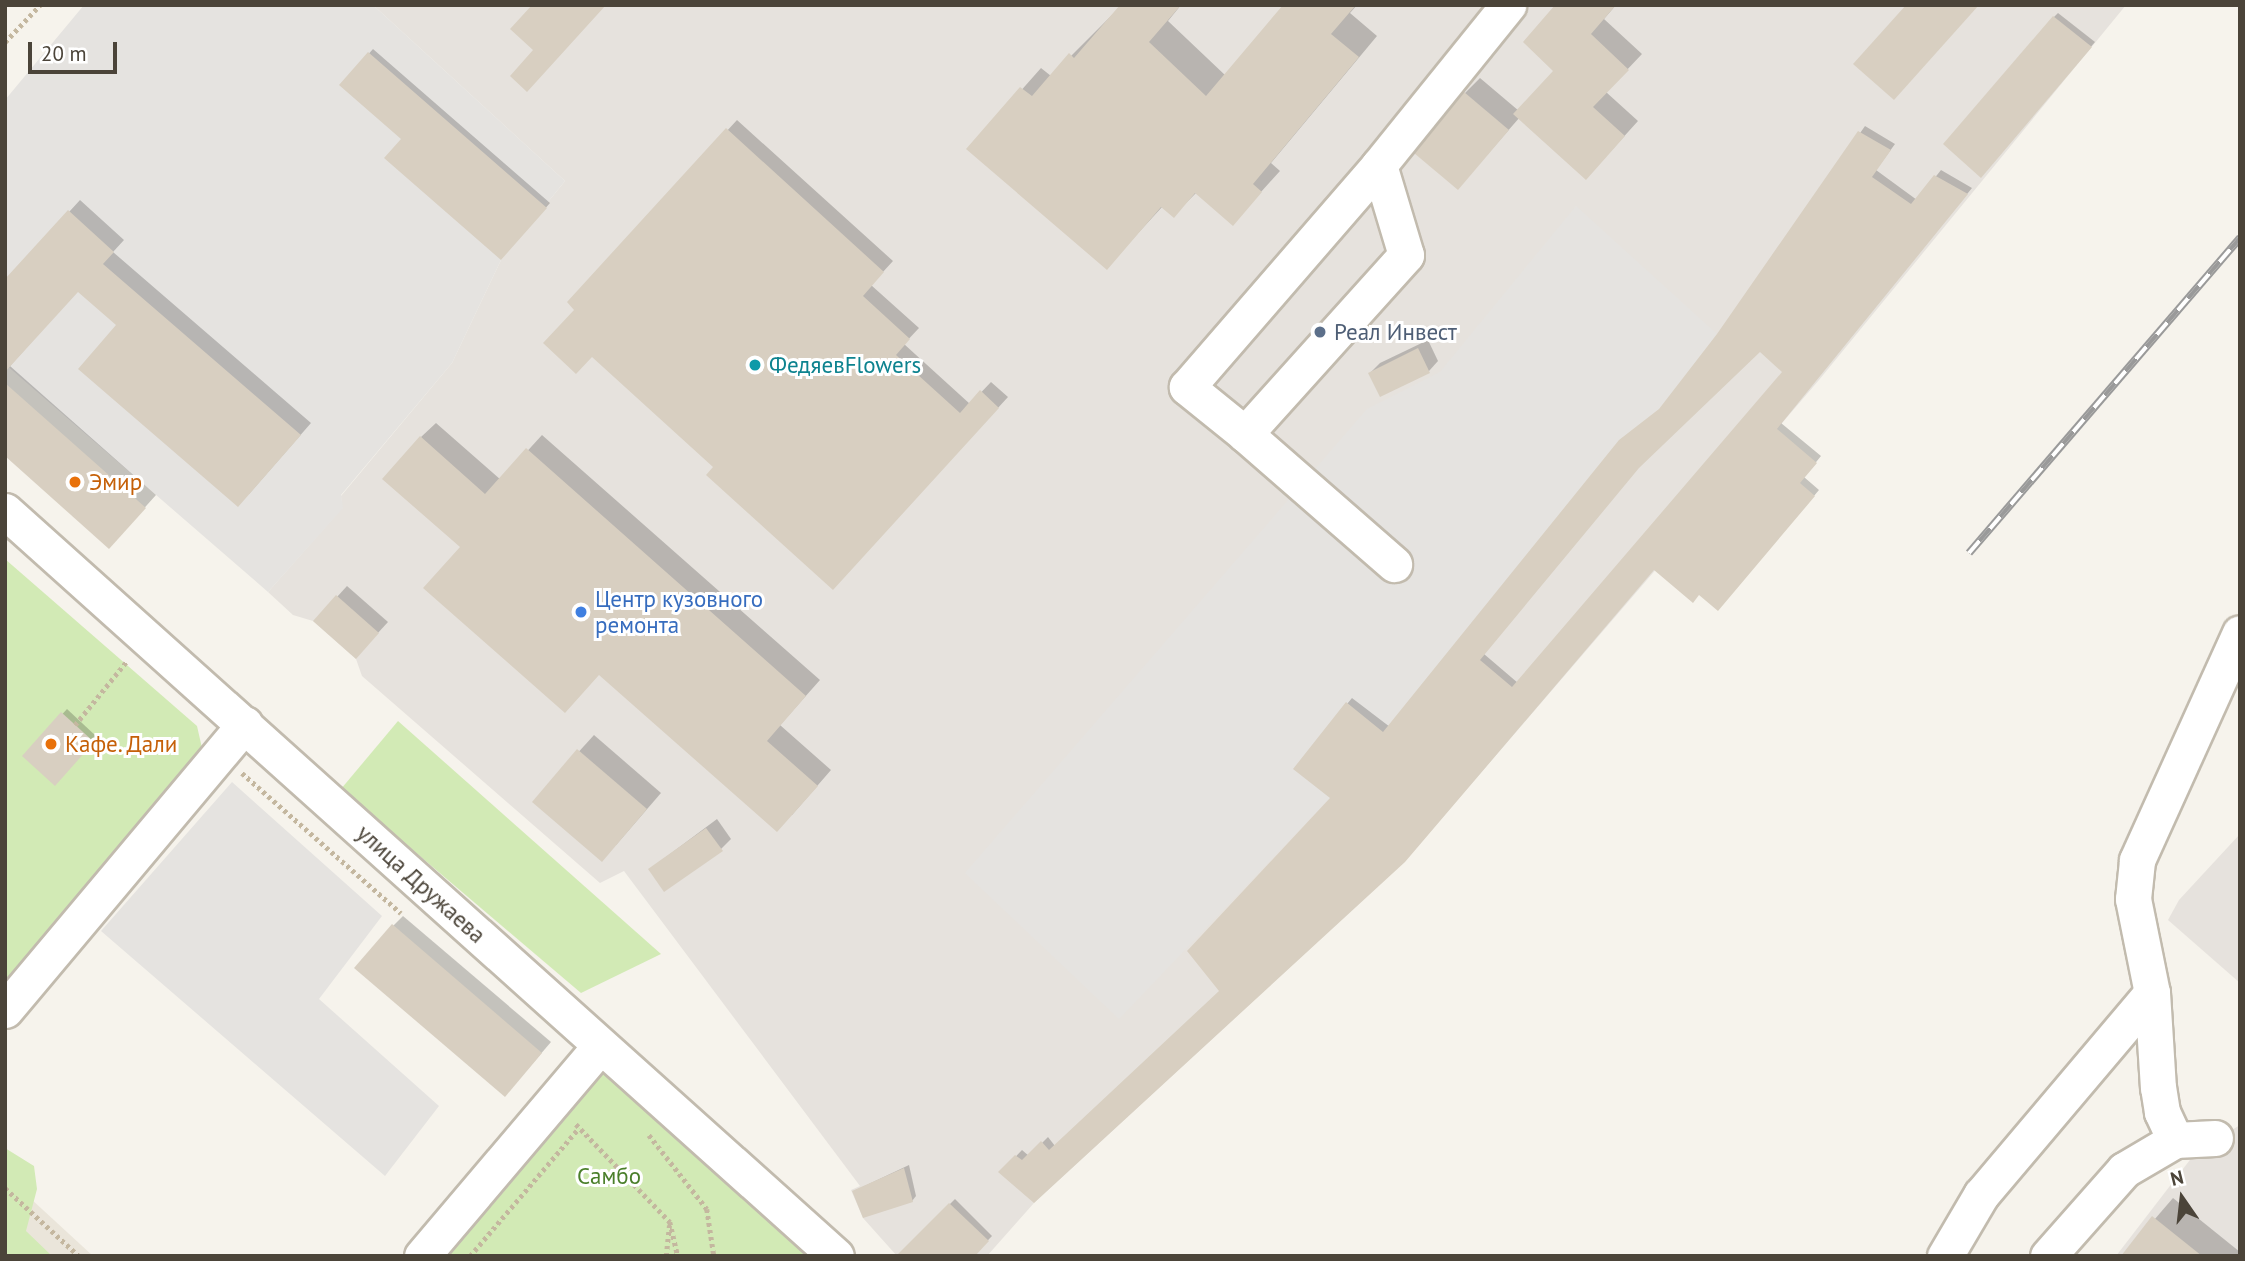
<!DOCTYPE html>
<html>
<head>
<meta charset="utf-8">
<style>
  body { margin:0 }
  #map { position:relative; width:2245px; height:1261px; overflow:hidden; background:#f6f3ec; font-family:"PT Sans",sans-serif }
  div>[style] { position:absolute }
  .residential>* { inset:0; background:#eae5da }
  .industrial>* { inset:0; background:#e6e2dd }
  .green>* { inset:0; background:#d2eab5 }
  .parking>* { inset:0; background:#e5e3e0 }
  .shadow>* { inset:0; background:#0003 }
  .building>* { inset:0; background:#d8cfc1 }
  .path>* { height:4.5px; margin-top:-2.25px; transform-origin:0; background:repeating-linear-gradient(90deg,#c4b79f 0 3.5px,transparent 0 7px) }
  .roads { filter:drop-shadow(2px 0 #c2bbae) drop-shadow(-2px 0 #c2bbae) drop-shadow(0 2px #c2bbae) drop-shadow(0 -2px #c2bbae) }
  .minor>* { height:35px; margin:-17.5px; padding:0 17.5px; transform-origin:17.5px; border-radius:17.5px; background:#fff }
  .rail>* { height:8px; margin-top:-4px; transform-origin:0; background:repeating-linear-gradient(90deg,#fff 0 16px,#9a9a9a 0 32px); box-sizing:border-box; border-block:2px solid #9a9a9a }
  .dots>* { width:19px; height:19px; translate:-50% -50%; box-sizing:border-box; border:4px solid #fff; border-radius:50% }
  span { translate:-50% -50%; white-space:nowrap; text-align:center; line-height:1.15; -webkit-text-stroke:6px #fff; paint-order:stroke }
  .service-label { font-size:23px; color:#4e5e75 }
  .left { translate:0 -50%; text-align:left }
  .culture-label { font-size:23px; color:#0d838f }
  .food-label { font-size:23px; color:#c56008 }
  .shop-label { font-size:23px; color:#366cbe }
  .street-label { font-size:23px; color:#4b4439 }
  .park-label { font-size:23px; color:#4a7f2a }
  .frame { position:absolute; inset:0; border:7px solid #4b4439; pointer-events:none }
  .north { position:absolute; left:2147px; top:1163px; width:70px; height:70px; -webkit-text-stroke:5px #fff; paint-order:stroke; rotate:346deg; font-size:19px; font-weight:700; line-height:28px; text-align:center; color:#4b4439 }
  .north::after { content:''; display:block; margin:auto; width:24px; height:32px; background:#4b4439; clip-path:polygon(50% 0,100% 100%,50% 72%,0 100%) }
  .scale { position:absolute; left:28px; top:42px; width:89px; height:32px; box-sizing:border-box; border:4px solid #4b4439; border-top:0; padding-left:9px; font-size:21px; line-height:24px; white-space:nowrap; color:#4b4439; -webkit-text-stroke:5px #fff; paint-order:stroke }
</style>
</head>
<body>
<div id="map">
  <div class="residential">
    <i style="clip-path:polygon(5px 1175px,93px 1256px,5px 1256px)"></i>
  </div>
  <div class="industrial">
    <i style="clip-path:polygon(373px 5px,2126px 5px,1819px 380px,1405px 861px,1034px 1203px,987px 1256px,897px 1256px,863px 1218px,851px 1190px,860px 1186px,624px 871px,600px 883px,362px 676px,356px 659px,313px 621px,293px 615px,268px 592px,342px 508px,341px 496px,452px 363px,501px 260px,565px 181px)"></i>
    <i style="clip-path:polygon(2240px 834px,2240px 983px,2168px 920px,2179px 900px)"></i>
    <i style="clip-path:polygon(2240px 1125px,2240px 1256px,2116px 1256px,2196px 1152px)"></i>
  </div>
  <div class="green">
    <i style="clip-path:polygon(5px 559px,197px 726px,202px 748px,5px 987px)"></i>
    <i style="clip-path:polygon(398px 721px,661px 954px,581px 993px,341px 789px)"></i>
    <i style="clip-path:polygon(599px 1061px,815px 1256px,438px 1256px)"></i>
    <i style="clip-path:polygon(5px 1148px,34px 1166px,37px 1189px,26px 1231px,52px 1256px,5px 1256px)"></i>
  </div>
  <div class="parking">
    <i style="clip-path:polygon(84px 5px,373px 5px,565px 181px,501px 260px,452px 363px,341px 495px,343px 508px,268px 592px,5px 364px,5px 100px)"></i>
    <i style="clip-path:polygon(1576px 206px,1717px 334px,1659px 409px,1619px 440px,1329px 799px,1119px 1019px,965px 873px,1367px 409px,1440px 372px)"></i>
    <i style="clip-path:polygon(232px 782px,382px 916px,319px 999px,439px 1106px,385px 1176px,101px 931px)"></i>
  </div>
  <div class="shadow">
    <i style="clip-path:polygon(1122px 5px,1181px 5px,1168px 21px,1226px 76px,1286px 5px,1357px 5px,1350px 13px,1377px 36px,1271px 163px,1280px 171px,1233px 223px,1197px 192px,1174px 215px,1163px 206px,1107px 267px,969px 149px,1041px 68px,1051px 76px)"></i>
    <i style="clip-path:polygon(1557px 5px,1616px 5px,1604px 19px,1642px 54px,1606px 92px,1638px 121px,1600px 163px,1520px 117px,1458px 188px,1465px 93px,1480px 78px,1519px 111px,1555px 71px)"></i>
    <i style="clip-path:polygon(2058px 13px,2095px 42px,1986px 171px,2054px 17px)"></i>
    <i style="clip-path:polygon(373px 49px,550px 203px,505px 254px,403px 139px,341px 85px)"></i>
    <i style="clip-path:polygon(737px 120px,893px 261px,871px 285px,919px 328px,904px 344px,970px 404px,991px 382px,1008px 397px,842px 578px,716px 467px,569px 302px)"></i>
    <i style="clip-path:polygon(evenodd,1865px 126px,1895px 144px,1876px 170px,1917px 200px,1941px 170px,1972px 188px,1781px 423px,1821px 456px,1804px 477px,1819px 490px,1723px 603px,1655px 568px,1034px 1200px,1001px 1172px,1022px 1150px,1029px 1156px,1048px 1137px,1055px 1146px,1221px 991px,1332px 798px,1347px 704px,1352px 698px,1390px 727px,1663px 406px,1719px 335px,1865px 126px,1760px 350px,1784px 372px,1518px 683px,1484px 654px,1643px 462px,1760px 350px)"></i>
    <i style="clip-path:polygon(80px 200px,124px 240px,113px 252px,311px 423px,249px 494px,118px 325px,78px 290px,10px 366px,156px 495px,120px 535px,5px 454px,5px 282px)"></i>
    <i style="clip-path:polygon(1428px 340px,1438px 361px,1429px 371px,1370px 373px,1380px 363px)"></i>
    <i style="clip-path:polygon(436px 423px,501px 480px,542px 435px,820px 680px,780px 725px,831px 770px,792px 815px,463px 547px,421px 437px)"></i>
    <i style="clip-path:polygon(347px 586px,388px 622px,366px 646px,315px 621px)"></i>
    <i style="clip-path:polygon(67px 709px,97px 737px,55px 784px,24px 756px)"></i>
    <i style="clip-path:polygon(594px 735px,661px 793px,616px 845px,534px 801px)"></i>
    <i style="clip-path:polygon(717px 819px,731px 839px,721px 849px,650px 869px)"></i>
    <i style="clip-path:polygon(403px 916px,551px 1042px,515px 1084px,393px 926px)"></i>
    <i style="clip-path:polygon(909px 1165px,916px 1196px,912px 1201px,854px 1191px)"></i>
    <i style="clip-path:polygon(2173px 1198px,2240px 1252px,2240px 1256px,2123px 1256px)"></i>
    <i style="clip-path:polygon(955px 1199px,992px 1236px,973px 1256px,903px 1251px)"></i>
  </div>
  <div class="building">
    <i style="clip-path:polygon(532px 5px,606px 5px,527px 92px,510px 76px,533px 50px,510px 29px)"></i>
    <i style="clip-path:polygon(1120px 5px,1181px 5px,1149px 42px,1206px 96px,1283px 5px,1356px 5px,1331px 34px,1359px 57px,1253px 184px,1262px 192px,1233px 226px,1195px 193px,1174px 218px,1161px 207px,1107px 270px,966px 149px,1020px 87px,1032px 96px,1069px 53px,1074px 58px)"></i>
    <i style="clip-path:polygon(1555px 5px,1616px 5px,1591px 34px,1629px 70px,1593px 107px,1625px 136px,1586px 180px,1513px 114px,1553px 71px,1523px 42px)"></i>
    <i style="clip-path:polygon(1906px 5px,1979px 5px,1894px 100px,1853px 64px)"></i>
    <i style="clip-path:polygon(2053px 16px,2092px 47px,1981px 178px,1943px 144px)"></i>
    <i style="clip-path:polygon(368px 52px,547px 208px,501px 260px,384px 158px,401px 139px,339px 85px)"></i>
    <i style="clip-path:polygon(1464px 92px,1509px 130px,1458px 190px,1414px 153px)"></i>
    <i style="clip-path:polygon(726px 128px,884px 272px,863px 296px,910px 339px,896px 355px,960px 413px,980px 390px,999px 408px,833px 590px,706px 475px,713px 467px,592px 357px,576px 374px,543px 343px,574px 310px,567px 302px)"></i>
    <i style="clip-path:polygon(evenodd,1858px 131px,1891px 150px,1872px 177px,1911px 204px,1934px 175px,1968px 194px,1777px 429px,1817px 463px,1800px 483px,1815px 496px,1718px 611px,1699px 595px,1693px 603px,1654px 570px,1405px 862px,1034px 1203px,998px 1172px,1015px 1155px,1022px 1160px,1041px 1141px,1049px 1150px,1219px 991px,1187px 951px,1330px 798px,1293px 769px,1346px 702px,1383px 732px,1619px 440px,1659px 409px,1717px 334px,1858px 131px,1760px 352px,1782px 372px,1512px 687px,1480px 660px,1639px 468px,1760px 352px)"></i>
    <i style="clip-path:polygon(68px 210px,114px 252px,103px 264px,301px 435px,238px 507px,78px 369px,116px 325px,78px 292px,5px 372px,5px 279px)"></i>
    <i style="clip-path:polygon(1418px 348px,1430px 373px,1380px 397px,1368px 373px)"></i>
    <i style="clip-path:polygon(5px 383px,146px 508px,109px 549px,5px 456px)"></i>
    <i style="clip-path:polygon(420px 436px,485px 494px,526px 448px,806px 696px,767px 741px,818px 786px,777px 832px,599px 675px,565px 713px,423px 588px,460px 547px,382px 479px)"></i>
    <i style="clip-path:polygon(336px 595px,379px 633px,356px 659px,313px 621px)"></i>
    <i style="clip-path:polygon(61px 712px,94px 742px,55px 786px,22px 756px)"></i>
    <i style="clip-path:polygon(577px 749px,647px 809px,602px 862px,532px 802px)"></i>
    <i style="clip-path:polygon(706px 828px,723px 851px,664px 892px,648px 869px)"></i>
    <i style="clip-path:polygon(392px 924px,542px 1053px,505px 1097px,354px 968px)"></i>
    <i style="clip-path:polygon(904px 1168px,913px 1202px,863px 1218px,852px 1191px)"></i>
    <i style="clip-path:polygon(949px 1203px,989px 1241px,975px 1256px,896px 1256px)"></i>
    <i style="clip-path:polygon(2152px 1216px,2202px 1256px,2121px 1256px)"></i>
  </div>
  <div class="path">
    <i style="left:5px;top:42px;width:51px;rotate:-46.6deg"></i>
    <i style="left:75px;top:725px;width:81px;rotate:-51deg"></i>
    <i style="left:242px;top:773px;width:212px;rotate:41.4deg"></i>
    <i style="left:576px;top:1124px;width:136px;rotate:46.2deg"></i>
    <i style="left:670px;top:1222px;width:35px;rotate:77deg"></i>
    <i style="left:649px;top:1135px;width:94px;rotate:51.9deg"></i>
    <i style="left:707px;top:1209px;width:48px;rotate:81.5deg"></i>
    <i style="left:5px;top:1188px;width:100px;rotate:42.6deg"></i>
    <i style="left:470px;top:1256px;width:168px;rotate:-49.6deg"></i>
    <i style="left:666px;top:1256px;width:31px;rotate:-84deg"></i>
  </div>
  <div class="roads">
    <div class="minor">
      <i style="left:1379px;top:165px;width:94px;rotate:73.3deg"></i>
      <i style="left:1406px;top:255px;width:241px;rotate:132deg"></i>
      <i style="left:1245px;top:434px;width:75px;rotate:-141deg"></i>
      <i style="left:1187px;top:387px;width:294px;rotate:-49.1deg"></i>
      <i style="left:1379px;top:165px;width:206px;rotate:-51.1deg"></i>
      <i style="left:1245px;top:434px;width:198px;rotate:41.1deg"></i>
      <i style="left:5px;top:511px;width:1116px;rotate:41.88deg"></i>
      <i style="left:5px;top:1010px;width:373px;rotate:-50deg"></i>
      <i style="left:2175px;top:1140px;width:31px;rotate:-115deg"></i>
      <i style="left:2162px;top:1112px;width:24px;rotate:-99deg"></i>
      <i style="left:2158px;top:1088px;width:95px;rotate:-93.6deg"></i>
      <i style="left:2152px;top:993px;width:96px;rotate:-101.4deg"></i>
      <i style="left:2133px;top:899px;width:39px;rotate:-84deg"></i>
      <i style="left:2137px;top:860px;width:249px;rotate:-65.6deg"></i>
      <i style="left:422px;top:1256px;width:275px;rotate:-49.7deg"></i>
      <i style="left:1945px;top:1256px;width:71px;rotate:-59.5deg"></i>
      <i style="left:1981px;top:1195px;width:265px;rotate:-49.8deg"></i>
      <i style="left:2048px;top:1256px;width:115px;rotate:-48.5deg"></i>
      <i style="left:2124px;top:1170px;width:59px;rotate:-30.5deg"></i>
      <i style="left:2175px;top:1140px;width:40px;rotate:-2.9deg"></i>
    </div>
  </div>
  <div class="rail">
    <i style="left:1969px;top:553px;width:416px;rotate:-49.3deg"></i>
  </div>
  <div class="dots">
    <i style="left:1320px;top:332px;background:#5c6f8a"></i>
    <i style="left:755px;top:365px;background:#0f9aa8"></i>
    <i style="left:75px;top:482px;background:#e8710a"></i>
    <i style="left:581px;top:612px;background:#3f7fe0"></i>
    <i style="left:51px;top:744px;background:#e8710a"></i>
  </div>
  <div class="service-label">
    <span class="left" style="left:1334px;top:332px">Реал Инвест</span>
  </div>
  <div class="culture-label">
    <span class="left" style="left:769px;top:365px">ФедяевFlowers</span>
  </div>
  <div class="food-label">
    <span class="left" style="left:89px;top:482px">Эмир</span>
    <span class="left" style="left:65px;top:744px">Кафе. Дали</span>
  </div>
  <div class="shop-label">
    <span class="left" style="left:595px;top:612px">Центр кузовного<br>ремонта</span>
  </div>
  <div class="street-label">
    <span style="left:421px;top:884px;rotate:42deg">улица Дружаева</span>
  </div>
  <div class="park-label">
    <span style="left:609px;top:1176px">Самбо</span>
  </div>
  <div class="frame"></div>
  <div class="north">N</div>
  <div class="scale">20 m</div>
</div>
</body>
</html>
